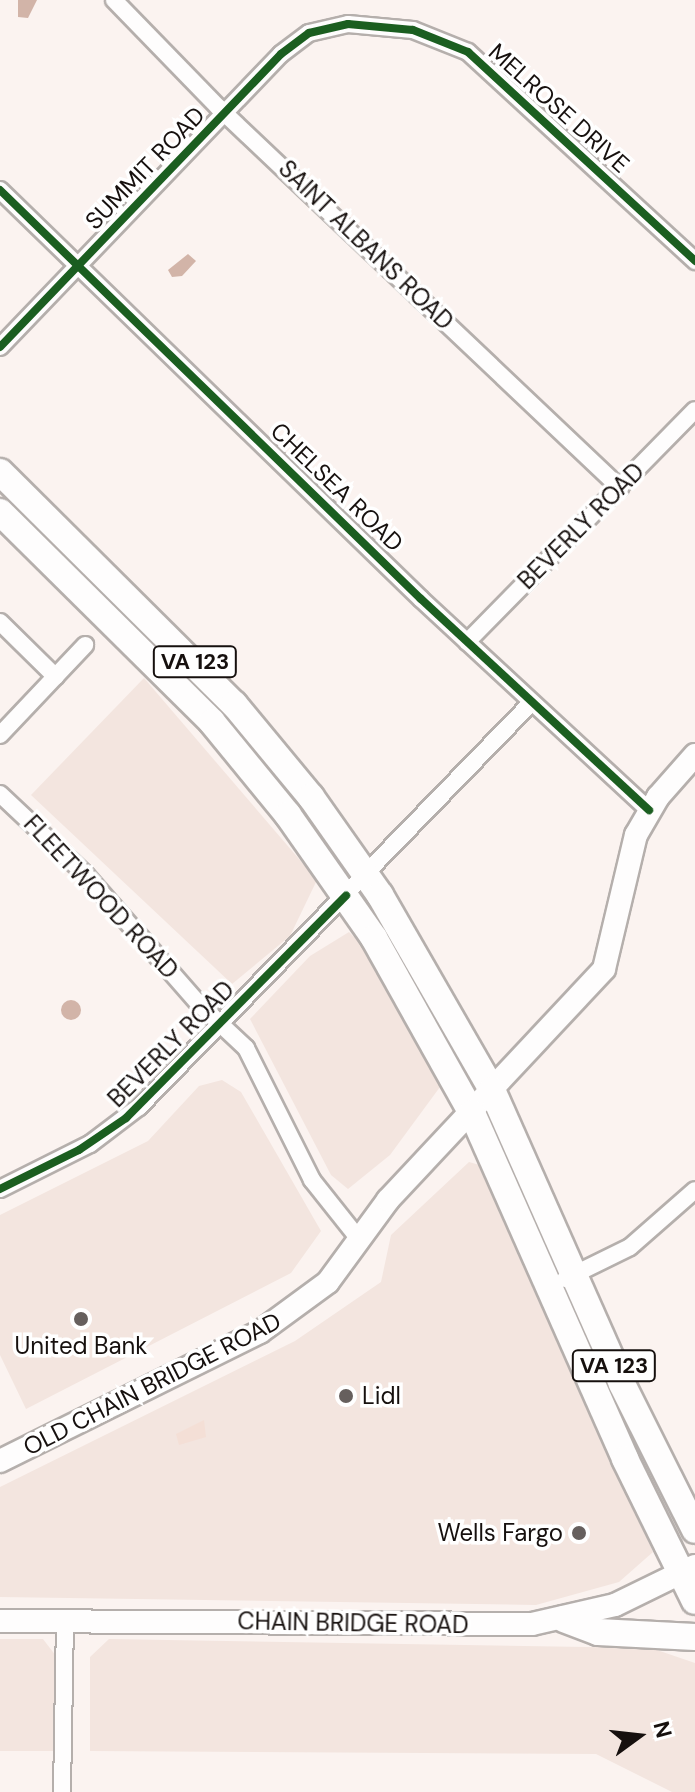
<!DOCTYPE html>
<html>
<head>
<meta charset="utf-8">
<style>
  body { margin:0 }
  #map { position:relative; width:695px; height:1792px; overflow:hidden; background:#fbf3f0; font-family:"DM Sans",sans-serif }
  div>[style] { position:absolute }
  .built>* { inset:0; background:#f3e5df }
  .green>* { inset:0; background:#f4dfd6 }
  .water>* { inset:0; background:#d2b4a8 }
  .round { border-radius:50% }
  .roads { filter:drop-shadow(2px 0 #b5afac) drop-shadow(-2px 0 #b5afac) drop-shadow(0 2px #b5afac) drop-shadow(0 -2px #b5afac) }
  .street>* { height:16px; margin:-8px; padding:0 8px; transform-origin:8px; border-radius:8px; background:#fefdfd }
  .secondary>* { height:22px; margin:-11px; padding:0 11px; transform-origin:11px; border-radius:11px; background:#fefdfd }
  .primary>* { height:26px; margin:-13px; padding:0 13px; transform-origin:13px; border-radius:13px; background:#fefdfd }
  .cycleway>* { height:8px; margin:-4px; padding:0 4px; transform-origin:4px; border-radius:4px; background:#1b5e20 }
  .dots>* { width:22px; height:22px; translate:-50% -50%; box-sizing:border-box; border:4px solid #fff; border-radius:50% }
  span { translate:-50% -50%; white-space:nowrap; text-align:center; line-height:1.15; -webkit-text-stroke:7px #fff; paint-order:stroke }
  .shield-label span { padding:2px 6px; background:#fff; border:2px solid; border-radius:6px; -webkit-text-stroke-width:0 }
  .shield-label { font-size:22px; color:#16100e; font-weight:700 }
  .street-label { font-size:24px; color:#16100e }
  .poi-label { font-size:24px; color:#16100e }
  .left { translate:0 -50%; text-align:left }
  .right { translate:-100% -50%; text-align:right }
  .north { position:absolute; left:599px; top:1696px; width:80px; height:80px; -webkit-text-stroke:6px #fff; paint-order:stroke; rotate:75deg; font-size:22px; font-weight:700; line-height:32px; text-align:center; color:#16100e }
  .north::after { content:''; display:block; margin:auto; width:28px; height:36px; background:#16100e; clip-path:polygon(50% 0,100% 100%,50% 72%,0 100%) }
</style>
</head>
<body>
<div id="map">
  <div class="built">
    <i style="clip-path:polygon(144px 678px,317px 880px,290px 936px,232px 984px,31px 795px)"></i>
    <i style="clip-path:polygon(349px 932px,369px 952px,440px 1087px,390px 1155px,348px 1189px,331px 1175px,250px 1019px,310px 956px)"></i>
    <i style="clip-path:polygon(222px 1080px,241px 1092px,321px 1231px,291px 1273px,26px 1409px,0 1355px,0 1215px,148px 1141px,199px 1086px)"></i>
    <i style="clip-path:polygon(469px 1162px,483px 1166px,653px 1552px,619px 1582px,536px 1605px,0 1597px,0 1487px,295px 1341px,381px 1282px,391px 1235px)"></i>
    <i style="clip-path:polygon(0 1639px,43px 1639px,56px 1656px,53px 1751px,0 1751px)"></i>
    <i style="clip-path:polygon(109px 1639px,651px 1648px,695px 1663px,695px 1792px,672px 1792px,596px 1754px,90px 1751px,90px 1657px)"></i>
  </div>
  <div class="green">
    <i style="clip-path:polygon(204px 1420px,206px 1437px,179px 1445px,176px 1434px)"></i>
  </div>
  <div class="water">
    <i style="clip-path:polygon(18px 0,37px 0,28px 18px,18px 17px)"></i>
    <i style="clip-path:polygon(188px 254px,196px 261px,182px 276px,172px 277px,168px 270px)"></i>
    <i class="round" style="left:61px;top:1000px;width:20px;height:20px"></i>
  </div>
  <div class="roads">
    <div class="street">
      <i style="left:114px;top:0;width:149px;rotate:45.8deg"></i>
      <i style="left:218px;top:107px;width:554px;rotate:43.46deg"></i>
      <i style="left:0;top:190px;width:587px;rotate:44.17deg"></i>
      <i style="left:421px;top:599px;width:311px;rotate:42.8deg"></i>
      <i style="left:0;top:347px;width:406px;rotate:-46.2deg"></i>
      <i style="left:281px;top:54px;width:35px;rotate:-37deg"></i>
      <i style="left:309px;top:33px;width:40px;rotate:-13deg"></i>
      <i style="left:348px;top:24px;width:65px;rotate:5.3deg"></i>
      <i style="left:413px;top:30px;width:59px;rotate:21.8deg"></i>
      <i style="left:468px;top:52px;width:309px;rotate:42.6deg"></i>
      <i style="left:0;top:622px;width:78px;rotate:44.5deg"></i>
      <i style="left:467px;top:642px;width:325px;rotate:-45.5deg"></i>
      <i style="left:0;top:735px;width:124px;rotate:-46.6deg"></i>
      <i style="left:0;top:794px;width:118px;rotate:43.3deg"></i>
      <i style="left:86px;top:875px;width:170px;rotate:48.8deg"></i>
      <i style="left:198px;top:1003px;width:66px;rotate:43.2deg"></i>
      <i style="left:246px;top:1048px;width:148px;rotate:63.4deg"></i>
      <i style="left:312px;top:1180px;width:75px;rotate:51.5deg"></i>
      <i style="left:0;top:1189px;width:101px;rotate:-26.6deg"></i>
      <i style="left:90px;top:1144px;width:61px;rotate:-37.1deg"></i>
      <i style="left:139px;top:1107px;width:563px;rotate:-45.86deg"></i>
      <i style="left:565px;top:1279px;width:72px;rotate:-26.2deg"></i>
      <i style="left:630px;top:1247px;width:86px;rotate:-41.2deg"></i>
      <i style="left:62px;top:1792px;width:172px;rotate:-89deg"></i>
    </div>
    <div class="secondary">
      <i style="left:0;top:1461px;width:290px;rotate:-26.4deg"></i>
      <i style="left:260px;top:1332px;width:84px;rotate:-36.3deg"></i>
      <i style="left:328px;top:1282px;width:102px;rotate:-53.8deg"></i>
      <i style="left:388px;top:1200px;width:316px;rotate:-46.9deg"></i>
      <i style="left:604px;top:969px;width:138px;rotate:-76.6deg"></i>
      <i style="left:636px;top:835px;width:44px;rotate:-59.9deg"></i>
      <i style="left:658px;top:797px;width:56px;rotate:-48.6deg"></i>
      <i style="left:0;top:1621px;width:532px;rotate:0.32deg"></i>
      <i style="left:532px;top:1624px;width:85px;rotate:-12.9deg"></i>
      <i style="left:615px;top:1605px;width:89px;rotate:-26deg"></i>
    </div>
    <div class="primary">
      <i style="left:0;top:472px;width:330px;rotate:44.8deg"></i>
      <i style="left:234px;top:704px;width:121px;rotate:50.4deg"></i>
      <i style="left:311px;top:797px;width:120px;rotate:54.9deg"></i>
      <i style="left:380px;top:895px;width:225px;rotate:60.1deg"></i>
      <i style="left:492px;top:1090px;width:321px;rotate:66.1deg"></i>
      <i style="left:622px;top:1384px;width:163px;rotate:63.4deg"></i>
      <i style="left:0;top:512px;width:298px;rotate:44.7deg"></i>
      <i style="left:212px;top:722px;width:120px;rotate:50.7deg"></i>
      <i style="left:288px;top:815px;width:150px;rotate:55deg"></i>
      <i style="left:374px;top:938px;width:201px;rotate:60.8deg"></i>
      <i style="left:472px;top:1113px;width:378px;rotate:66.1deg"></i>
      <i style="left:625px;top:1459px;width:158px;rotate:63.8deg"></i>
      <i style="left:564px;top:1619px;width:36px;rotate:21deg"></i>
      <i style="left:598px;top:1632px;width:97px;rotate:3deg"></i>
    </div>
  </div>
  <div class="cycleway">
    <i style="left:0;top:190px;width:587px;rotate:44.17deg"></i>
    <i style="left:421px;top:599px;width:311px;rotate:42.8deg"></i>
    <i style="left:0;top:347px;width:406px;rotate:-46.2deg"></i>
    <i style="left:281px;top:54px;width:35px;rotate:-37deg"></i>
    <i style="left:309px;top:33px;width:40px;rotate:-13deg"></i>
    <i style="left:348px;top:24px;width:65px;rotate:5.3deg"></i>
    <i style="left:413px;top:30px;width:59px;rotate:21.8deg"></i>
    <i style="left:468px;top:52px;width:309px;rotate:42.6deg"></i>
    <i style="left:0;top:1189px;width:88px;rotate:-26.3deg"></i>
    <i style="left:79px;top:1150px;width:57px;rotate:-34.2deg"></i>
    <i style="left:126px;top:1118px;width:313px;rotate:-45.3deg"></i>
  </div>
  <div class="dots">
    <i style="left:81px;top:1319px;background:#665f5d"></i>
    <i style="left:346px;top:1396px;background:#665f5d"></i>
    <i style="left:579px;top:1533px;background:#665f5d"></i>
  </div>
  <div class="shield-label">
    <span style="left:195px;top:662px">VA 123</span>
    <span style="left:614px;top:1366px">VA 123</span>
  </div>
  <div class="street-label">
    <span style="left:559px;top:108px;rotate:42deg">MELROSE DRIVE</span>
    <span style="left:145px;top:168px;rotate:-46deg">SUMMIT ROAD</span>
    <span style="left:366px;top:245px;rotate:44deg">SAINT ALBANS ROAD</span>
    <span style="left:337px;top:487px;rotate:44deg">CHELSEA ROAD</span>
    <span style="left:581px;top:526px;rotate:-45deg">BEVERLY ROAD</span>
    <span style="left:101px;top:897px;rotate:47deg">FLEETWOOD ROAD</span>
    <span style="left:171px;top:1044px;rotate:-45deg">BEVERLY ROAD</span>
    <span style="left:152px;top:1384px;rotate:-27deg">OLD CHAIN BRIDGE ROAD</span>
    <span style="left:353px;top:1623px;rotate:1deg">CHAIN BRIDGE ROAD</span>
  </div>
  <div class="poi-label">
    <span style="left:81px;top:1346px">United Bank</span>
    <span class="left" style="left:362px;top:1396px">Lidl</span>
    <span class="right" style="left:563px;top:1533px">Wells Fargo</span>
  </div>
  <div class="north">N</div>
</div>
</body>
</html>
